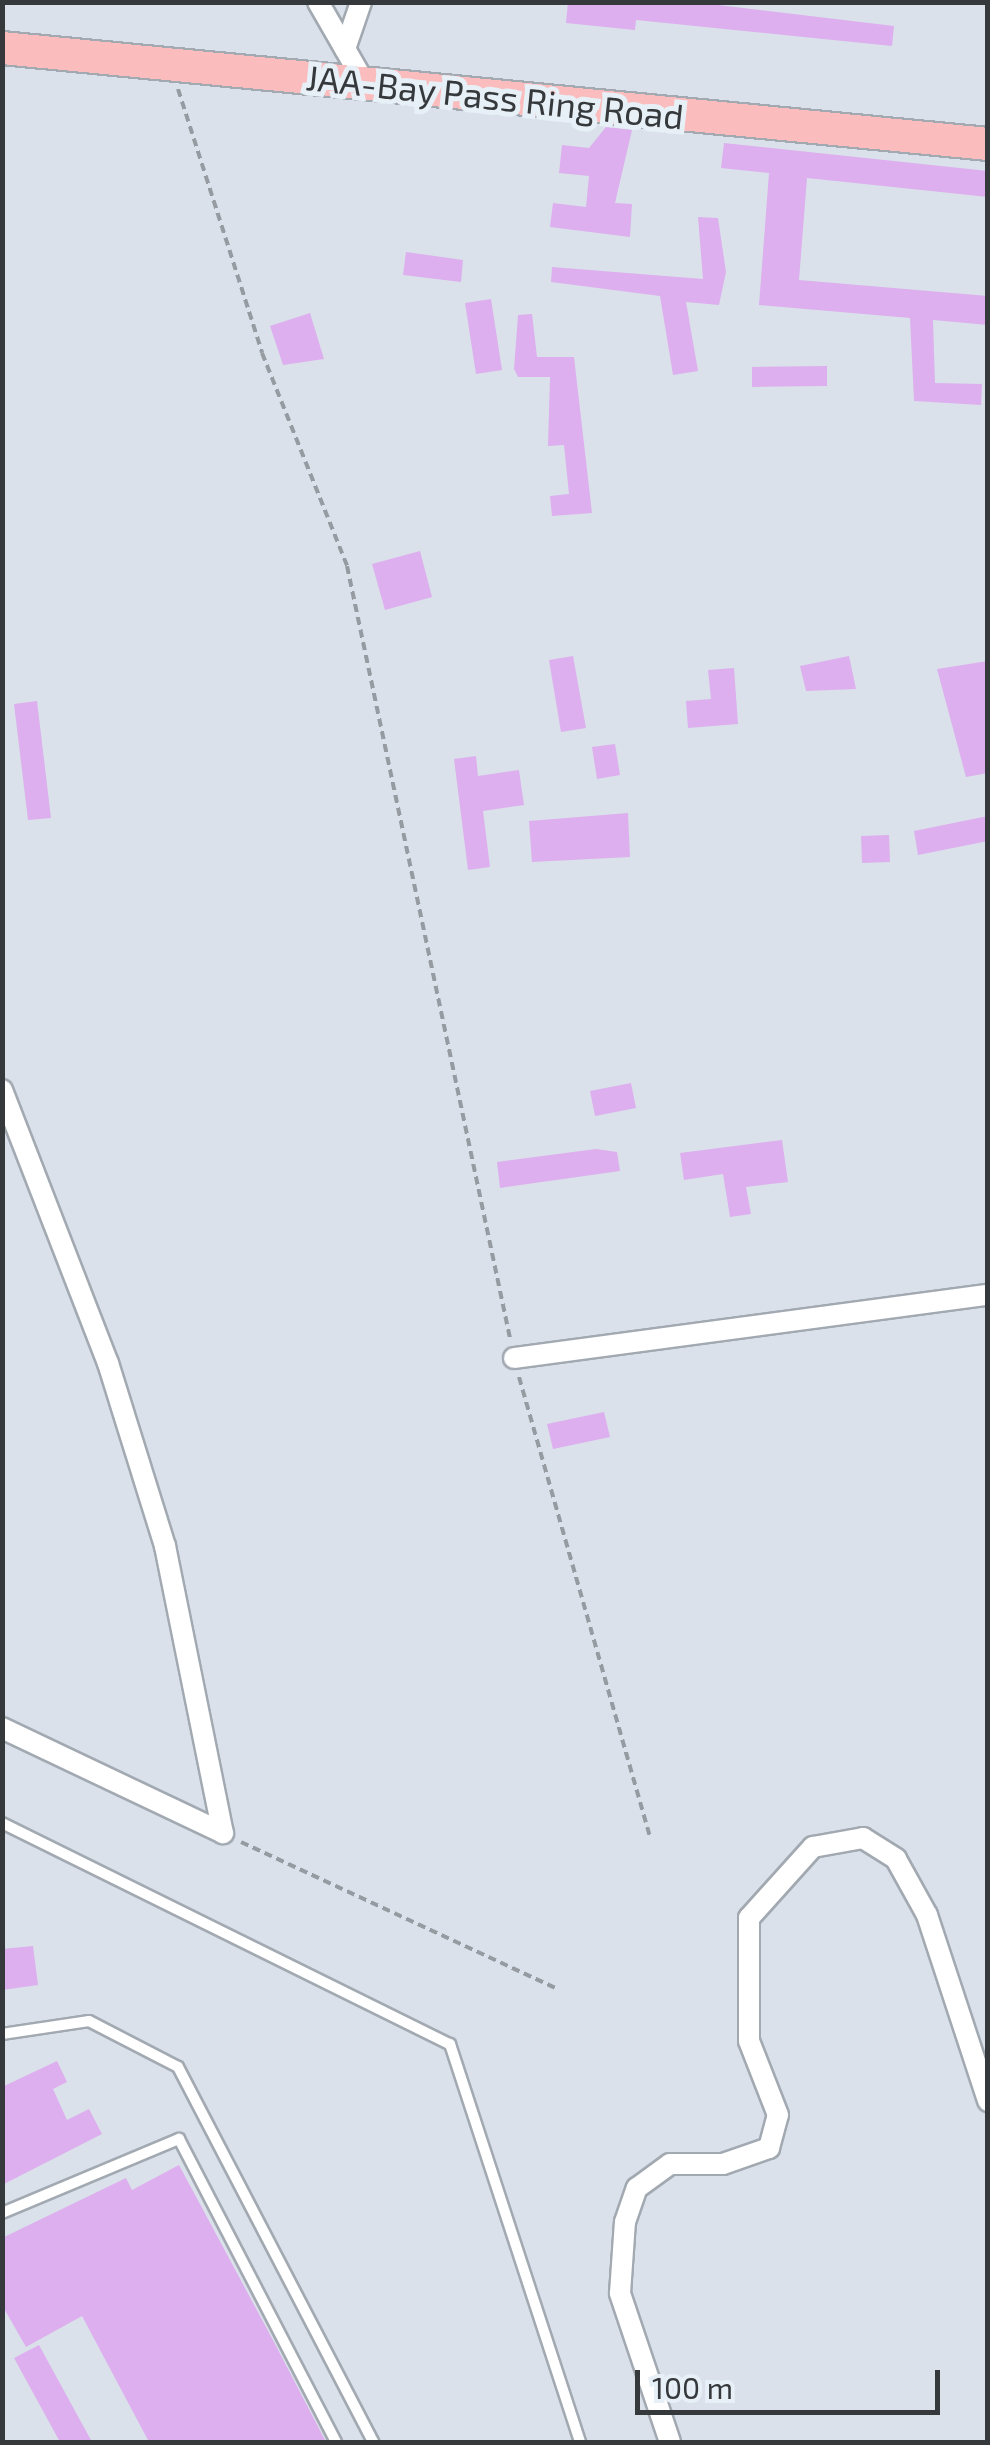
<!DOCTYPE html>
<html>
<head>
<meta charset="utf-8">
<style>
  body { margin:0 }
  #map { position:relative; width:990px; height:2445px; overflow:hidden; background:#dae1ea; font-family:"Exo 2",sans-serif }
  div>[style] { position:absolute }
  .building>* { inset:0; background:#ddafee }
  .path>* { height:4px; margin-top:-2px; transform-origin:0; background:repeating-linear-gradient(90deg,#969ba1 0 8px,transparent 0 13px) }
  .roads { filter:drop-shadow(2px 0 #a2a9b1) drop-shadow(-2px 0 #a2a9b1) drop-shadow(0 2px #a2a9b1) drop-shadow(0 -2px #a2a9b1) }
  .service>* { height:10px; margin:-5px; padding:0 5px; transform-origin:5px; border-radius:5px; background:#fff }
  .minor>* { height:20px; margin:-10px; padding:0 10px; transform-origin:10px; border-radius:10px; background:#fff }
  .trunk>* { height:32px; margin:-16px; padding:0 16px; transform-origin:16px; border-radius:16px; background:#fabcbc }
  span { translate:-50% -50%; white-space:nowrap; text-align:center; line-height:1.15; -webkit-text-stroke:10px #e7eff7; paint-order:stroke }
  .street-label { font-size:35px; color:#36393c }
  .frame { position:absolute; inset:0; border:5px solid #36393c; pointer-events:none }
  .scale { position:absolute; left:635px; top:2370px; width:305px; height:45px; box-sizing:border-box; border:5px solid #36393c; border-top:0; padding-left:12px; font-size:30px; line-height:35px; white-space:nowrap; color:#36393c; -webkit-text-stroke:8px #e7eff7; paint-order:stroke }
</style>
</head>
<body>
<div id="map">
  <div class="building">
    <i style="clip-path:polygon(568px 2px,693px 2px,894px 26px,892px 46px,636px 20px,635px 30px,566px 23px)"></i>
    <i style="clip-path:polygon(606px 127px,632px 130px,615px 203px,632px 204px,630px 237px,550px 227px,553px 203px,586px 207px,589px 176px,559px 173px,562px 145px,589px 148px)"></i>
    <i style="clip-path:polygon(724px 143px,988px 171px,988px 197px,807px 178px,799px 280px,988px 296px,988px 325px,933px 320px,935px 383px,982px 384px,981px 405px,914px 401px,910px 318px,759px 305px,769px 173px,721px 168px)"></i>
    <i style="clip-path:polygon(698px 217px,718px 218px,726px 272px,719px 305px,686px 302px,698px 371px,673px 375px,660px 296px,551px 282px,552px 267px,703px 279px)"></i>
    <i style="clip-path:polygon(406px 252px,463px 260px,461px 282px,403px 275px)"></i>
    <i style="clip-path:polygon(491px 299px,502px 370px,476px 374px,465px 303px)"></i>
    <i style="clip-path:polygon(310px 313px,324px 359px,283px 365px,270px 326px)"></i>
    <i style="clip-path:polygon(532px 314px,537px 357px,574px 357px,592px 513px,552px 516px,550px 496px,569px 494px,564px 445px,548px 446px,550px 377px,518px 377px,514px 369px,518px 315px)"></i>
    <i style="clip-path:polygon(827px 366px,827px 386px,752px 387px,752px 367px)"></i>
    <i style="clip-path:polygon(420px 551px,432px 597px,385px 610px,372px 564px)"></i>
    <i style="clip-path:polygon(573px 656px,586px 728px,561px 732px,549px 660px)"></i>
    <i style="clip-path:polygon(849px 656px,856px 689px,806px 691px,800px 666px)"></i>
    <i style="clip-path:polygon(988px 661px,988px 773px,966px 777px,937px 669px)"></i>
    <i style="clip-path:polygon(734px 668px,738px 724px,688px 728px,686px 701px,711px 699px,708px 670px)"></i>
    <i style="clip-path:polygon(37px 701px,51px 818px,28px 820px,14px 704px)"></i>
    <i style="clip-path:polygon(615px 744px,620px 775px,597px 779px,592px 747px)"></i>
    <i style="clip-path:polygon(476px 756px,478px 776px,519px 770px,524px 805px,483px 811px,490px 867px,468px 870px,454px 759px)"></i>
    <i style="clip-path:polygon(628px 813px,630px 857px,532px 862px,529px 821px)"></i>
    <i style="clip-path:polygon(988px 816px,988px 841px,918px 855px,914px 831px)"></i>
    <i style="clip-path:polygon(889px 835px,890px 862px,862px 863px,861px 836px)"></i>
    <i style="clip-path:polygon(631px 1083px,636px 1108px,595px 1116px,590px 1091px)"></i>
    <i style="clip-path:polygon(782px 1140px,788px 1182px,746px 1187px,751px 1214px,730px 1217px,723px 1174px,684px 1180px,680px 1153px)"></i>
    <i style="clip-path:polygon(596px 1149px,617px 1152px,620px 1171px,500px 1188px,497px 1162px)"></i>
    <i style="clip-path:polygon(604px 1412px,610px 1437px,553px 1449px,547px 1424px)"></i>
    <i style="clip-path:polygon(33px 1946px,38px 1985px,2px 1990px,2px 1949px)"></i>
    <i style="clip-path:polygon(57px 2061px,67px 2082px,53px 2089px,67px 2120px,89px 2109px,102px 2134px,2px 2185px,2px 2087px)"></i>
    <i style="clip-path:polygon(179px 2165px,274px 2342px,326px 2442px,149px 2442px,82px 2316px,26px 2347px,2px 2305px,2px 2238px,126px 2178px,132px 2190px)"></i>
    <i style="clip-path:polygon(39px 2345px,92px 2442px,60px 2442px,14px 2358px)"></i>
  </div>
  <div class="path">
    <i style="left:178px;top:89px;width:277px;rotate:72.3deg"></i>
    <i style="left:262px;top:353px;width:229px;rotate:68.2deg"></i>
    <i style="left:347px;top:566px;width:789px;rotate:78.08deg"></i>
    <i style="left:519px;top:1377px;width:477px;rotate:74.1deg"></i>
    <i style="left:241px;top:1842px;width:347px;rotate:24.9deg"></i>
  </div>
  <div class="roads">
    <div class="service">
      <i style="left:2px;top:1823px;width:500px;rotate:26.3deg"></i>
      <i style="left:450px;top:2044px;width:419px;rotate:71.9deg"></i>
      <i style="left:2px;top:2034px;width:88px;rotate:-8.5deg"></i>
      <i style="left:89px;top:2021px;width:100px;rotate:27.3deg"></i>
      <i style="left:178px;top:2067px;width:423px;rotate:62.5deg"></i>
      <i style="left:2px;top:2213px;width:192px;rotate:-22.7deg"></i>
      <i style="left:179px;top:2139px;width:341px;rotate:62.6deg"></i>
    </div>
    <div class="minor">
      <i style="left:318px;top:2px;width:92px;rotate:60.1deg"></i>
      <i style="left:345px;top:49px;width:50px;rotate:-71.2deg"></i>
      <i style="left:2px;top:1090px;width:293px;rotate:68.8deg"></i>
      <i style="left:108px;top:1363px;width:192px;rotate:72.7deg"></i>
      <i style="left:165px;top:1546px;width:293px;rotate:78.6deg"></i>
      <i style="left:223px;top:1833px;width:245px;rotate:-154.6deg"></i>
      <i style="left:514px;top:1358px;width:478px;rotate:-7.6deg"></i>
      <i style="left:670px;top:2442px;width:157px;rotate:-108.6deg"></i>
      <i style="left:620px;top:2293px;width:71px;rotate:-86deg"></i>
      <i style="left:625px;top:2222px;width:36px;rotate:-71deg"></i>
      <i style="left:637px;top:2188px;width:41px;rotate:-36deg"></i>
      <i style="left:670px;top:2164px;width:53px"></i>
      <i style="left:723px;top:2164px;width:49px;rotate:-19.2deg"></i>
      <i style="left:769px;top:2148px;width:34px;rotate:-75deg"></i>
      <i style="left:778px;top:2115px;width:79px;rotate:-111.4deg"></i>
      <i style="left:749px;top:2041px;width:123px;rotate:-90deg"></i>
      <i style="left:749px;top:1918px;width:96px;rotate:-48deg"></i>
      <i style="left:813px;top:1847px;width:51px;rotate:-10.2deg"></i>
      <i style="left:863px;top:1838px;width:39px;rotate:32deg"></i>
      <i style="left:896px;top:1859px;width:64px;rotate:61deg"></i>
      <i style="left:927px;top:1915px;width:196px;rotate:71.8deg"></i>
    </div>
    <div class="trunk">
      <i style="left:2px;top:48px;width:991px;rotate:5.56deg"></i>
    </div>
  </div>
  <div class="street-label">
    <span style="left:495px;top:96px;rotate:6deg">JAA-Bay Pass Ring Road</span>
  </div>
  <div class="frame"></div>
  <div class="scale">100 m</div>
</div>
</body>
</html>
